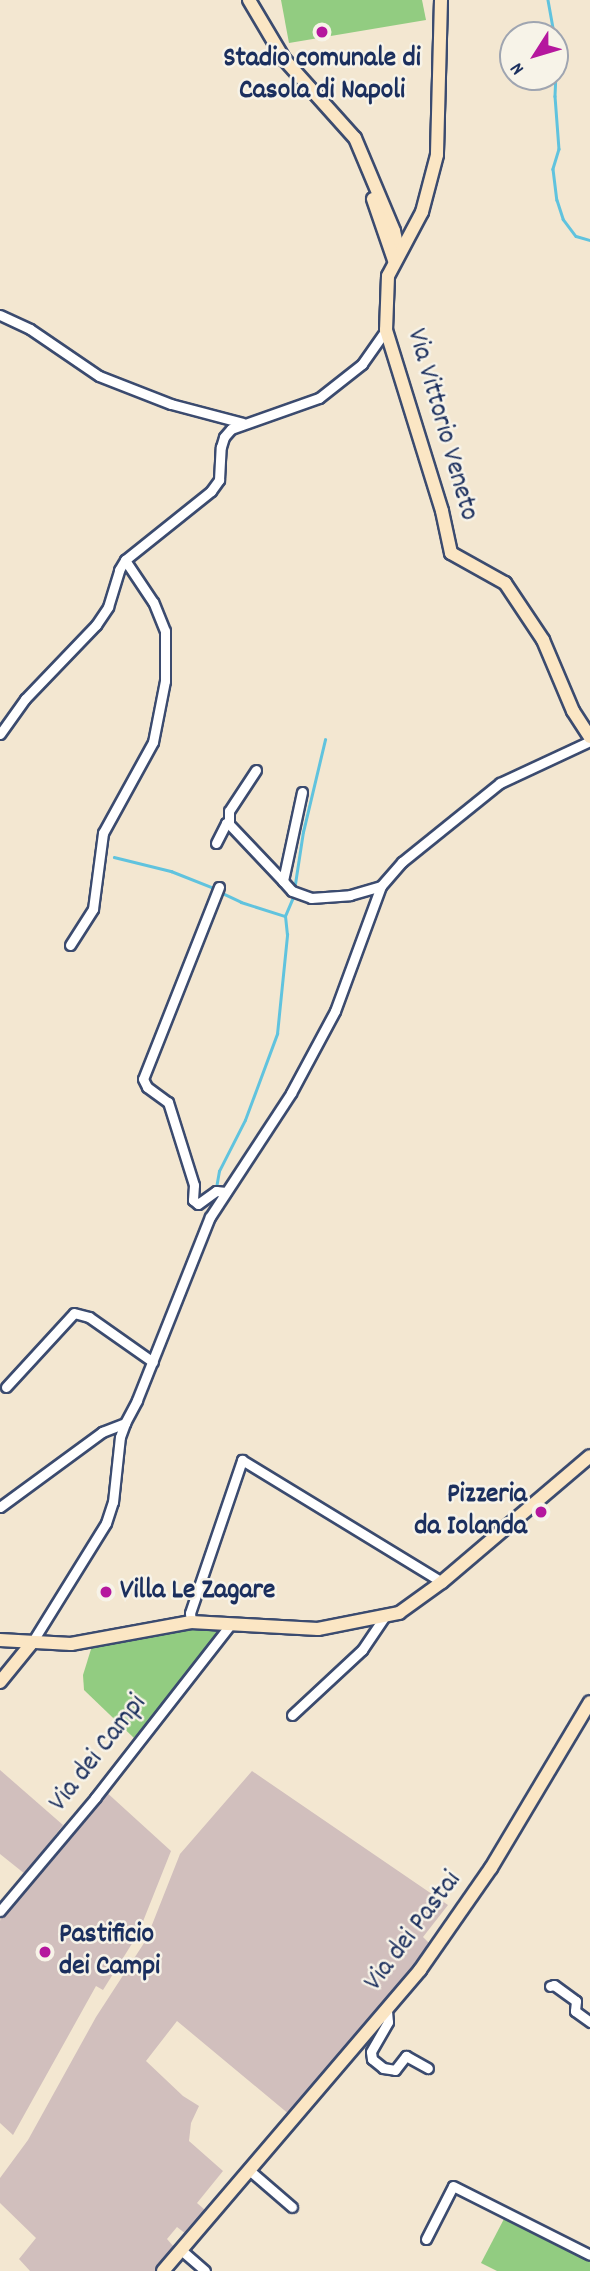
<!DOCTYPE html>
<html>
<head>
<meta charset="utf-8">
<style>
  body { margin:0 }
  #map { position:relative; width:590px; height:2271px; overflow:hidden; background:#f3e7d1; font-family:Dekko,sans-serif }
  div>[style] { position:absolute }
  .industrial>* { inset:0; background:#d1bfbd }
  .green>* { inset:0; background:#92cc81 }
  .stream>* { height:2.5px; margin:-1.25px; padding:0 1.25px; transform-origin:1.25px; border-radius:1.25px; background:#60c3de }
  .roads { filter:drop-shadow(2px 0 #3b4b6f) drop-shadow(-2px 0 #3b4b6f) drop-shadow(0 2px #3b4b6f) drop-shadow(0 -2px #3b4b6f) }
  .street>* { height:9px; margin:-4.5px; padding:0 4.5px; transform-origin:4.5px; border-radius:4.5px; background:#fff }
  .secondary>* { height:12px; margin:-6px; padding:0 6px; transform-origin:6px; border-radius:6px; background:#fbe6c4 }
  .dots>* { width:19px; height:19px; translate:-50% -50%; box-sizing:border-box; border:4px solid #f7f3e8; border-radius:50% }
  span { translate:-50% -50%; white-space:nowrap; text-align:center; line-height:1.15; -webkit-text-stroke:5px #f7f3e8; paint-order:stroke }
  .poi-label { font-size:28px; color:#1b2f5e; font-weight:700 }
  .right { translate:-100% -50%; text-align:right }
  .left { translate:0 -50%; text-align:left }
  .street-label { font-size:28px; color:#1b2f5e }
  .north { position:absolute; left:499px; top:21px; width:70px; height:70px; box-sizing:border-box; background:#f7f3e8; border:2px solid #9fa5b1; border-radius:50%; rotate:233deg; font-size:19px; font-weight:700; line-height:28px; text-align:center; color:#1b2f5e }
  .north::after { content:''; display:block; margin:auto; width:24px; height:32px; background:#b5179e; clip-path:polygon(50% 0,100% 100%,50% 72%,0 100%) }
</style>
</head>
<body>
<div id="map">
  <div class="industrial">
    <i style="clip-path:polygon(0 1770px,63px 1825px,25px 1874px,0 1854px)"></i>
    <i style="clip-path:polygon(252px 1771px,448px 1905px,423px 1937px,431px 1945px,290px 2115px,177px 2021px,146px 2061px,183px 2096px,199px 2106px,191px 2123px,189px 2141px,223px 2171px,197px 2203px,205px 2210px,186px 2234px,177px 2227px,167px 2239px,174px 2247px,156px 2271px,30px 2271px,19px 2259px,36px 2238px,0 2203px,0 2178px,28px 2140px,96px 2017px,146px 1940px,180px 1854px)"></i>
    <i style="clip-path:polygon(104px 1790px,171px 1851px,138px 1934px,103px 1990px,96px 1986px,13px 2135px,0 2123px,0 1921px,2px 1914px)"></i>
  </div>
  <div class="green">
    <i style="clip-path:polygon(281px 0,422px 0,426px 20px,289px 43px)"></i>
    <i style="clip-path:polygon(189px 1627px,222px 1629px,134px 1738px,84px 1690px,83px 1675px,92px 1646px)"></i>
    <i style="clip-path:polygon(505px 2217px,590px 2260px,590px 2271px,497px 2271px,481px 2263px)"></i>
  </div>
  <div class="stream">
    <i style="left:548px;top:0;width:51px;rotate:79.8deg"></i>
    <i style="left:557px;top:50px;width:46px;rotate:92.5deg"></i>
    <i style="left:555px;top:96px;width:53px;rotate:85.7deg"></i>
    <i style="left:559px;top:149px;width:21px;rotate:107deg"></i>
    <i style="left:553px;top:169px;width:31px;rotate:83deg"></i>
    <i style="left:557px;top:200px;width:20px;rotate:72deg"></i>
    <i style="left:563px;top:219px;width:21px;rotate:53deg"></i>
    <i style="left:576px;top:236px;width:15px;rotate:16deg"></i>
    <i style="left:114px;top:857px;width:59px;rotate:13.8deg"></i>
    <i style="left:171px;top:871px;width:46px;rotate:21.6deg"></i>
    <i style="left:220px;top:892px;width:23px;rotate:25deg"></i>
    <i style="left:241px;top:902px;width:46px;rotate:17.7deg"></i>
    <i style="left:216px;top:1188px;width:17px;rotate:-80deg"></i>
    <i style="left:219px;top:1171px;width:57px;rotate:-63deg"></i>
    <i style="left:245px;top:1120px;width:92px;rotate:-69.6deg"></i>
    <i style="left:277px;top:1034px;width:100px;rotate:-84.2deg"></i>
    <i style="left:287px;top:935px;width:19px;rotate:-96deg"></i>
    <i style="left:285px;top:916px;width:21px;rotate:-67deg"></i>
    <i style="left:293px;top:897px;width:66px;rotate:-81.3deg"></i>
    <i style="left:303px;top:832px;width:95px;rotate:-76.6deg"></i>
  </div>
  <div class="roads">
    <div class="street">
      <i style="left:0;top:315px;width:33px;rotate:25deg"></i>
      <i style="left:30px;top:329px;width:83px;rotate:34.3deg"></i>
      <i style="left:99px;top:376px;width:77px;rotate:21.3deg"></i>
      <i style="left:171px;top:404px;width:74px;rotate:14.8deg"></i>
      <i style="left:0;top:734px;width:43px;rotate:-54.5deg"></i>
      <i style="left:25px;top:699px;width:103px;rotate:-46.2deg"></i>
      <i style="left:96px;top:625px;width:22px;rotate:-56deg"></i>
      <i style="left:108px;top:607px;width:39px;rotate:-73deg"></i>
      <i style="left:119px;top:570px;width:12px;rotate:-59deg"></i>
      <i style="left:125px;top:560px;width:110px;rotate:-38.7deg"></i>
      <i style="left:211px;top:491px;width:14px;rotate:-54deg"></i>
      <i style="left:219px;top:480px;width:33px;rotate:-87deg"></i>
      <i style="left:221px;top:447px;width:10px;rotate:-73deg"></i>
      <i style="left:224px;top:437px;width:11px;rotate:-49deg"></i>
      <i style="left:231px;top:429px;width:93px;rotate:-19.4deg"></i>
      <i style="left:319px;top:398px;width:55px;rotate:-38.3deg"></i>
      <i style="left:362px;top:364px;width:42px;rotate:-54.8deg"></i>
      <i style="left:302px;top:792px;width:91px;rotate:102.1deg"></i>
      <i style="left:283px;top:881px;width:13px;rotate:48deg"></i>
      <i style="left:292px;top:891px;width:20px;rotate:20deg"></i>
      <i style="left:311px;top:898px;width:39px;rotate:-4deg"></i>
      <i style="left:350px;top:895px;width:32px;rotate:-16deg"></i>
      <i style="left:229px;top:824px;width:79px;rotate:46.5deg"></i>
      <i style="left:229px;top:824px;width:13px;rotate:-90deg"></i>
      <i style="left:229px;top:811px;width:49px;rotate:-56.6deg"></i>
      <i style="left:216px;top:843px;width:22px;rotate:-63deg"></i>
      <i style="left:226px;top:823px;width:3px;rotate:18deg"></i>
      <i style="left:219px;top:887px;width:206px;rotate:111.6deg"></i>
      <i style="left:143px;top:1079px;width:9px;rotate:63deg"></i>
      <i style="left:147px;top:1087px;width:26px;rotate:36deg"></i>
      <i style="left:168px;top:1102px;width:87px;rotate:72.6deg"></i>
      <i style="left:194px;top:1185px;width:15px;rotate:94deg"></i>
      <i style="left:193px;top:1200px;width:6px;rotate:39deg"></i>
      <i style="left:198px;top:1204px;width:22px;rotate:-36deg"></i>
      <i style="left:216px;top:1191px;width:10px;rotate:6deg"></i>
      <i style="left:70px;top:945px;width:43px;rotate:-57.4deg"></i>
      <i style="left:93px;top:909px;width:77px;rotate:-82.5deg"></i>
      <i style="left:103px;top:833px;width:104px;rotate:-61.2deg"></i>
      <i style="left:153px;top:742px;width:62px;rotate:-78.9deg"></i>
      <i style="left:165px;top:681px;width:50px;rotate:-90deg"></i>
      <i style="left:165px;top:631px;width:31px;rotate:-112deg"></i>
      <i style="left:153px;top:602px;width:50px;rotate:-123.7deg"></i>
      <i style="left:6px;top:1387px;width:100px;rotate:-47.4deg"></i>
      <i style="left:74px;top:1313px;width:16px;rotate:15deg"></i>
      <i style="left:89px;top:1317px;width:78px;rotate:35.1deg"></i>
      <i style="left:0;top:1507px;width:127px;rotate:-36.3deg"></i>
      <i style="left:102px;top:1432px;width:25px;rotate:-21deg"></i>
      <i style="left:191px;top:1622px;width:9px;rotate:-96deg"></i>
      <i style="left:190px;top:1613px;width:162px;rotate:-71.2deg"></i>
      <i style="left:242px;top:1460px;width:234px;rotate:31.4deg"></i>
      <i style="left:31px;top:1644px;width:142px;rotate:-58.2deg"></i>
      <i style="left:106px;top:1523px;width:22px;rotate:-72deg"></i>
      <i style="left:113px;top:1502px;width:65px;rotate:-83.9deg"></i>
      <i style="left:120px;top:1437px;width:15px;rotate:-70deg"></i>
      <i style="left:125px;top:1423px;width:26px;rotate:-62deg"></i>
      <i style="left:137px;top:1400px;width:197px;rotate:-68.3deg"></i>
      <i style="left:210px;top:1217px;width:148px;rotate:-56.8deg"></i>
      <i style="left:291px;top:1093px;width:93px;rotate:-61.8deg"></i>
      <i style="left:335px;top:1011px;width:133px;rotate:-69.8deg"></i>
      <i style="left:381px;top:886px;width:32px;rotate:-49deg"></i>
      <i style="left:402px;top:862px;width:126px;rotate:-38.9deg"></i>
      <i style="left:500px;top:783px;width:99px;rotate:-25deg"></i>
      <i style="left:292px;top:1715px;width:96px;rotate:-42.9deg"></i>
      <i style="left:362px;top:1650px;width:41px;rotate:-55.9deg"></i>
      <i style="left:0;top:1911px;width:148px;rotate:-49.9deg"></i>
      <i style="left:95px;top:1798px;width:221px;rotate:-52deg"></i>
      <i style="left:550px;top:1986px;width:4px;rotate:-14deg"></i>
      <i style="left:554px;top:1985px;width:27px;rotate:36deg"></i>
      <i style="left:576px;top:2001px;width:10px;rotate:96deg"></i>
      <i style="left:575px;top:2011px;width:19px;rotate:36deg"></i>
      <i style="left:387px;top:2011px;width:11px;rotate:85deg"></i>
      <i style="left:388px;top:2022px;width:34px;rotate:120deg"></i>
      <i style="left:371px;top:2052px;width:7px;rotate:82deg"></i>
      <i style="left:372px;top:2059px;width:14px;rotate:39deg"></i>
      <i style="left:383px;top:2068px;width:12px;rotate:9deg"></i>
      <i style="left:395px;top:2070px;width:18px;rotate:-52deg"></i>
      <i style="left:406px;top:2056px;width:25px;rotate:29deg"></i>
      <i style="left:248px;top:2169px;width:58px;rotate:40.8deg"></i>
      <i style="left:426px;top:2239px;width:59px;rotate:-63deg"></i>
      <i style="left:453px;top:2186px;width:153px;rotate:26.7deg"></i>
      <i style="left:180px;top:2249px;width:33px;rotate:41deg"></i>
    </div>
    <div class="secondary">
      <i style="left:249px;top:0;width:69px;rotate:59.3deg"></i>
      <i style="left:284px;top:59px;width:106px;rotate:48.1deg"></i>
      <i style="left:355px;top:138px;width:101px;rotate:67.2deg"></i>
      <i style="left:394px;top:231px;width:23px;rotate:77deg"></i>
      <i style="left:441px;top:0;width:155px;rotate:91.5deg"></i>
      <i style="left:437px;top:155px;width:59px;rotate:104.7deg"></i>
      <i style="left:422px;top:212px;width:72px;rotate:118deg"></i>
      <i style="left:388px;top:276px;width:54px;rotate:92.1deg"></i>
      <i style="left:386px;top:330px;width:189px;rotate:72.8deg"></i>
      <i style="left:442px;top:511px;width:43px;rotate:77.9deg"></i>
      <i style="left:451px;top:553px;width:62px;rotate:29.1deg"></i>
      <i style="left:505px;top:583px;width:69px;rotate:56.3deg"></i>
      <i style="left:543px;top:640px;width:77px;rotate:67.1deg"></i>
      <i style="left:573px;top:711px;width:31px;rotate:57deg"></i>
      <i style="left:373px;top:199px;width:65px;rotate:71deg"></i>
      <i style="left:0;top:1640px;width:71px;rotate:3.2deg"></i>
      <i style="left:71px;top:1644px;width:122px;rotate:-10.4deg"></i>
      <i style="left:191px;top:1622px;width:127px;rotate:3.2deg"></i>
      <i style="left:318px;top:1629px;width:83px;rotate:-11.2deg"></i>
      <i style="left:399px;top:1613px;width:53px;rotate:-35.8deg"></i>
      <i style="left:442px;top:1582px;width:194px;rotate:-40.4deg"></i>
      <i style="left:0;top:1682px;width:49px;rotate:-50.8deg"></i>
      <i style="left:163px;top:2271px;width:396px;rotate:-49.5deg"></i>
      <i style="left:420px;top:1970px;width:124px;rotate:-55.2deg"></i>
      <i style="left:491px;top:1868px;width:193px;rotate:-59.2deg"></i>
    </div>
  </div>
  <div class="dots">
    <i style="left:322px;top:32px;background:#b5179e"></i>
    <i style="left:541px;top:1512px;background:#b5179e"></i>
    <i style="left:106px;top:1592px;background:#b5179e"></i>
    <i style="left:45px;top:1952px;background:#b5179e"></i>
  </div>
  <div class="poi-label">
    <span style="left:322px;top:76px">Stadio comunale di<br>Casola di Napoli</span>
    <span class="right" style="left:527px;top:1512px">Pizzeria<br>da Iolanda</span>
    <span class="left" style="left:120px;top:1592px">Villa Le Zagare</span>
    <span class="left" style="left:59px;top:1952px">Pastificio<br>dei Campi</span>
  </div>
  <div class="street-label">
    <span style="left:441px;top:425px;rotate:74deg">Via Vittorio Veneto</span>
    <span style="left:99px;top:1754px;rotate:-52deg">Via dei Campi</span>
    <span style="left:414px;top:1932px;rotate:-53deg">Via dei Pastai</span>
  </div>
  <div class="north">N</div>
</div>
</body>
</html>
